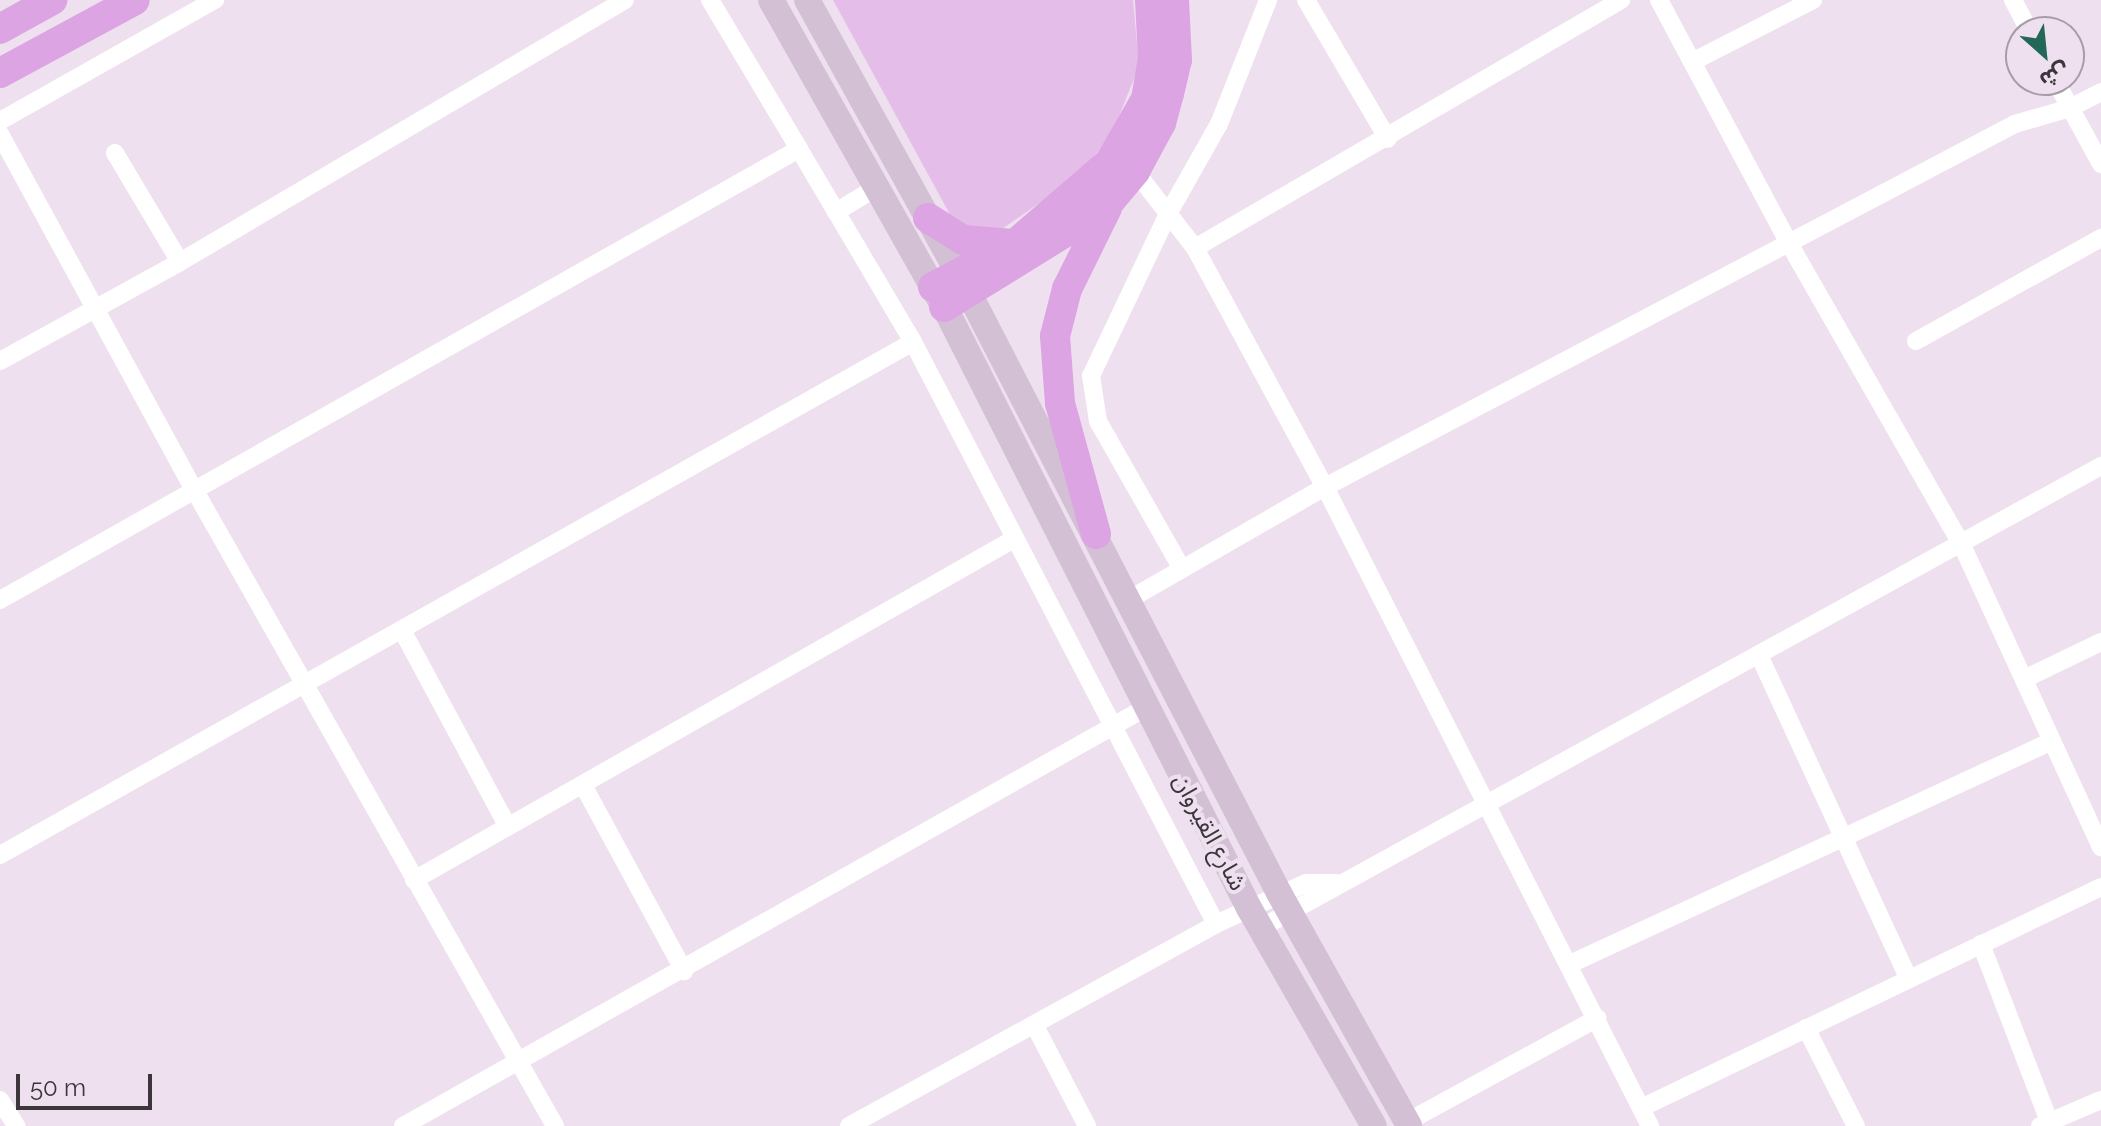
<!DOCTYPE html>
<html>
<head>
<meta charset="utf-8">
<style>
  body { margin:0 }
  #map { position:relative; width:2101px; height:1126px; overflow:hidden; background:#eee0ef; font-family:Raleway,"Noto Sans Arabic",sans-serif }
  div>[style] { position:absolute }
  .green>* { inset:0; background:#e5bde9 }
  .minor>* { height:18px; margin:-9px; padding:0 9px; transform-origin:9px; border-radius:9px; background:#fff }
  .secondary>* { height:26px; margin:-13px; padding:0 13px; transform-origin:13px; border-radius:13px; background:#d3c0d5 }
  .trunk>* { height:30px; margin:-15px; padding:0 15px; transform-origin:15px; border-radius:15px; background:#dca4e2 }
  span { translate:-50% -50%; white-space:nowrap; text-align:center; line-height:1.15; -webkit-text-stroke:8px #eee0ef; paint-order:stroke }
  .street-label { font-size:24px; color:#3c363c }
  .north { position:absolute; left:2005px; top:16px; width:80px; height:80px; box-sizing:border-box; background:#eee0ef; border:2px solid #a79ca7; border-radius:50%; rotate:153deg; font-size:22px; font-weight:700; line-height:32px; text-align:center; color:#3c363c }
  .north::after { content:''; display:block; margin:auto; width:28px; height:36px; background:#236758; clip-path:polygon(50% 0,100% 100%,50% 72%,0 100%) }
  .scale { position:absolute; left:16px; top:1074px; width:136px; height:36px; box-sizing:border-box; border:4px solid #3c363c; border-top:0; padding-left:10px; font-size:24px; line-height:28px; white-space:nowrap; color:#3c363c; -webkit-text-stroke:6px #eee0ef; paint-order:stroke }
</style>
</head>
<body>
<div id="map">
  <div class="green">
    <i style="clip-path:polygon(833px 0,1133px 0,1139px 66px,1110px 139px,1071px 181px,1002px 229px,987px 232px,954px 222px)"></i>
  </div>
  <div class="minor">
    <i style="left:710px;top:0;width:174px;rotate:59.1deg"></i>
    <i style="left:1306px;top:0;width:161px;rotate:59.5deg"></i>
    <i style="left:1659px;top:0;width:278px;rotate:61.9deg"></i>
    <i style="left:1790px;top:245px;width:344px;rotate:60.2deg"></i>
    <i style="left:1961px;top:543px;width:335px;rotate:65.3deg"></i>
    <i style="left:2013px;top:0;width:36px;rotate:62deg"></i>
    <i style="left:1692px;top:62px;width:136px;rotate:-27.1deg"></i>
    <i style="left:2055px;top:80px;width:96px;rotate:61.3deg"></i>
    <i style="left:0;top:121px;width:247px;rotate:-29.4deg"></i>
    <i style="left:0;top:134px;width:407px;rotate:61.4deg"></i>
    <i style="left:195px;top:491px;width:730px;rotate:60.45deg"></i>
    <i style="left:115px;top:153px;width:127px;rotate:59.2deg"></i>
    <i style="left:1135px;top:171px;width:98px;rotate:52.1deg"></i>
    <i style="left:1195px;top:248px;width:272px;rotate:61.5deg"></i>
    <i style="left:1325px;top:487px;width:717px;rotate:63.04deg"></i>
    <i style="left:836px;top:212px;width:48px;rotate:-31.4deg"></i>
    <i style="left:1195px;top:248px;width:493px;rotate:-30.2deg"></i>
    <i style="left:1916px;top:341px;width:212px;rotate:-29.1deg"></i>
    <i style="left:0;top:361px;width:205px;rotate:-28.8deg"></i>
    <i style="left:180px;top:262px;width:516px;rotate:-30.49deg"></i>
    <i style="left:1182px;top:569px;width:170px;rotate:-119.6deg"></i>
    <i style="left:1098px;top:421px;width:46px;rotate:-98.8deg"></i>
    <i style="left:1091px;top:376px;width:179px;rotate:-64.6deg"></i>
    <i style="left:1168px;top:214px;width:103px;rotate:-60.5deg"></i>
    <i style="left:1219px;top:124px;width:133px;rotate:-68.4deg"></i>
    <i style="left:1130px;top:599px;width:225px;rotate:-29.9deg"></i>
    <i style="left:1325px;top:487px;width:780px;rotate:-27.75deg"></i>
    <i style="left:2015px;top:124px;width:57px;rotate:-16.2deg"></i>
    <i style="left:2070px;top:108px;width:35px;rotate:-27deg"></i>
    <i style="left:0;top:600px;width:917px;rotate:-29.44deg"></i>
    <i style="left:799px;top:149px;width:224px;rotate:59.4deg"></i>
    <i style="left:403px;top:632px;width:221px;rotate:61.7deg"></i>
    <i style="left:1759px;top:655px;width:357px;rotate:65.2deg"></i>
    <i style="left:2024px;top:679px;width:85px;rotate:-25.7deg"></i>
    <i style="left:583px;top:785px;width:212px;rotate:61.5deg"></i>
    <i style="left:0;top:855px;width:1047px;rotate:-29.33deg"></i>
    <i style="left:913px;top:342px;width:656px;rotate:62.5deg"></i>
    <i style="left:414px;top:880px;width:690px;rotate:-29.61deg"></i>
    <i style="left:1261px;top:928px;width:959px;rotate:-28.81deg"></i>
    <i style="left:1981px;top:944px;width:195px;rotate:69deg"></i>
    <i style="left:1570px;top:964px;width:531px;rotate:-24.83deg"></i>
    <i style="left:1035px;top:1026px;width:113px;rotate:62.5deg"></i>
    <i style="left:1806px;top:1028px;width:110px;rotate:63deg"></i>
    <i style="left:0;top:1100px;width:31px;rotate:58deg"></i>
    <i style="left:1643px;top:1107px;width:508px;rotate:-25.66deg"></i>
    <i style="left:1407px;top:1122px;width:217px;rotate:-28.6deg"></i>
    <i style="left:403px;top:1126px;width:852px;rotate:-29.39deg"></i>
    <i style="left:849px;top:1126px;width:419px;rotate:-28.8deg"></i>
    <i style="left:1216px;top:924px;width:99px;rotate:-24.5deg"></i>
    <i style="left:1306px;top:883px;width:31px"></i>
    <i style="left:2040px;top:1126px;width:66px;rotate:-23.1deg"></i>
  </div>
  <div class="secondary">
    <i style="left:771px;top:0;width:360px;rotate:60.6deg"></i>
    <i style="left:948px;top:314px;width:666px;rotate:63.13deg"></i>
    <i style="left:1249px;top:908px;width:251px;rotate:60.2deg"></i>
    <i style="left:807px;top:0;width:313px;rotate:61deg"></i>
    <i style="left:959px;top:274px;width:697px;rotate:62.66deg"></i>
    <i style="left:1279px;top:893px;width:267px;rotate:60.8deg"></i>
  </div>
  <div class="trunk">
    <i style="left:0;top:29px;width:60px;rotate:-29.1deg"></i>
    <i style="left:0;top:73px;width:153px;rotate:-28.4deg"></i>
    <i style="left:928px;top:218px;width:41px;rotate:32.2deg"></i>
    <i style="left:963px;top:240px;width:50px;rotate:4.6deg"></i>
    <i style="left:933px;top:287px;width:93px;rotate:-27.7deg"></i>
    <i style="left:1015px;top:244px;width:125px;rotate:-40.8deg"></i>
    <i style="left:1110px;top:162px;width:73px;rotate:-60.3deg"></i>
    <i style="left:1146px;top:99px;width:41px;rotate:-80.1deg"></i>
    <i style="left:1153px;top:59px;width:59px;rotate:-92.9deg"></i>
    <i style="left:944px;top:307px;width:160px;rotate:-31.7deg"></i>
    <i style="left:1080px;top:223px;width:39px;rotate:-37deg"></i>
    <i style="left:1111px;top:200px;width:38px;rotate:-50deg"></i>
    <i style="left:1135px;top:171px;width:55px;rotate:-61.6deg"></i>
    <i style="left:1161px;top:123px;width:30px;rotate:-75deg"></i>
    <i style="left:1169px;top:94px;width:35px;rotate:-77deg"></i>
    <i style="left:1177px;top:60px;width:60px;rotate:-92.9deg"></i>
    <i style="left:1096px;top:534px;width:136px;rotate:-105.4deg"></i>
    <i style="left:1060px;top:403px;width:67px;rotate:-94.3deg"></i>
    <i style="left:1055px;top:336px;width:49px;rotate:-75.7deg"></i>
    <i style="left:1067px;top:289px;width:90px;rotate:-63.7deg"></i>
  </div>
  <div class="street-label">
    <span style="left:1210px;top:832px;rotate:62deg">شارع القيروان</span>
  </div>
  <div class="north">ش</div>
  <div class="scale">50 m</div>
</div>
</body>
</html>
